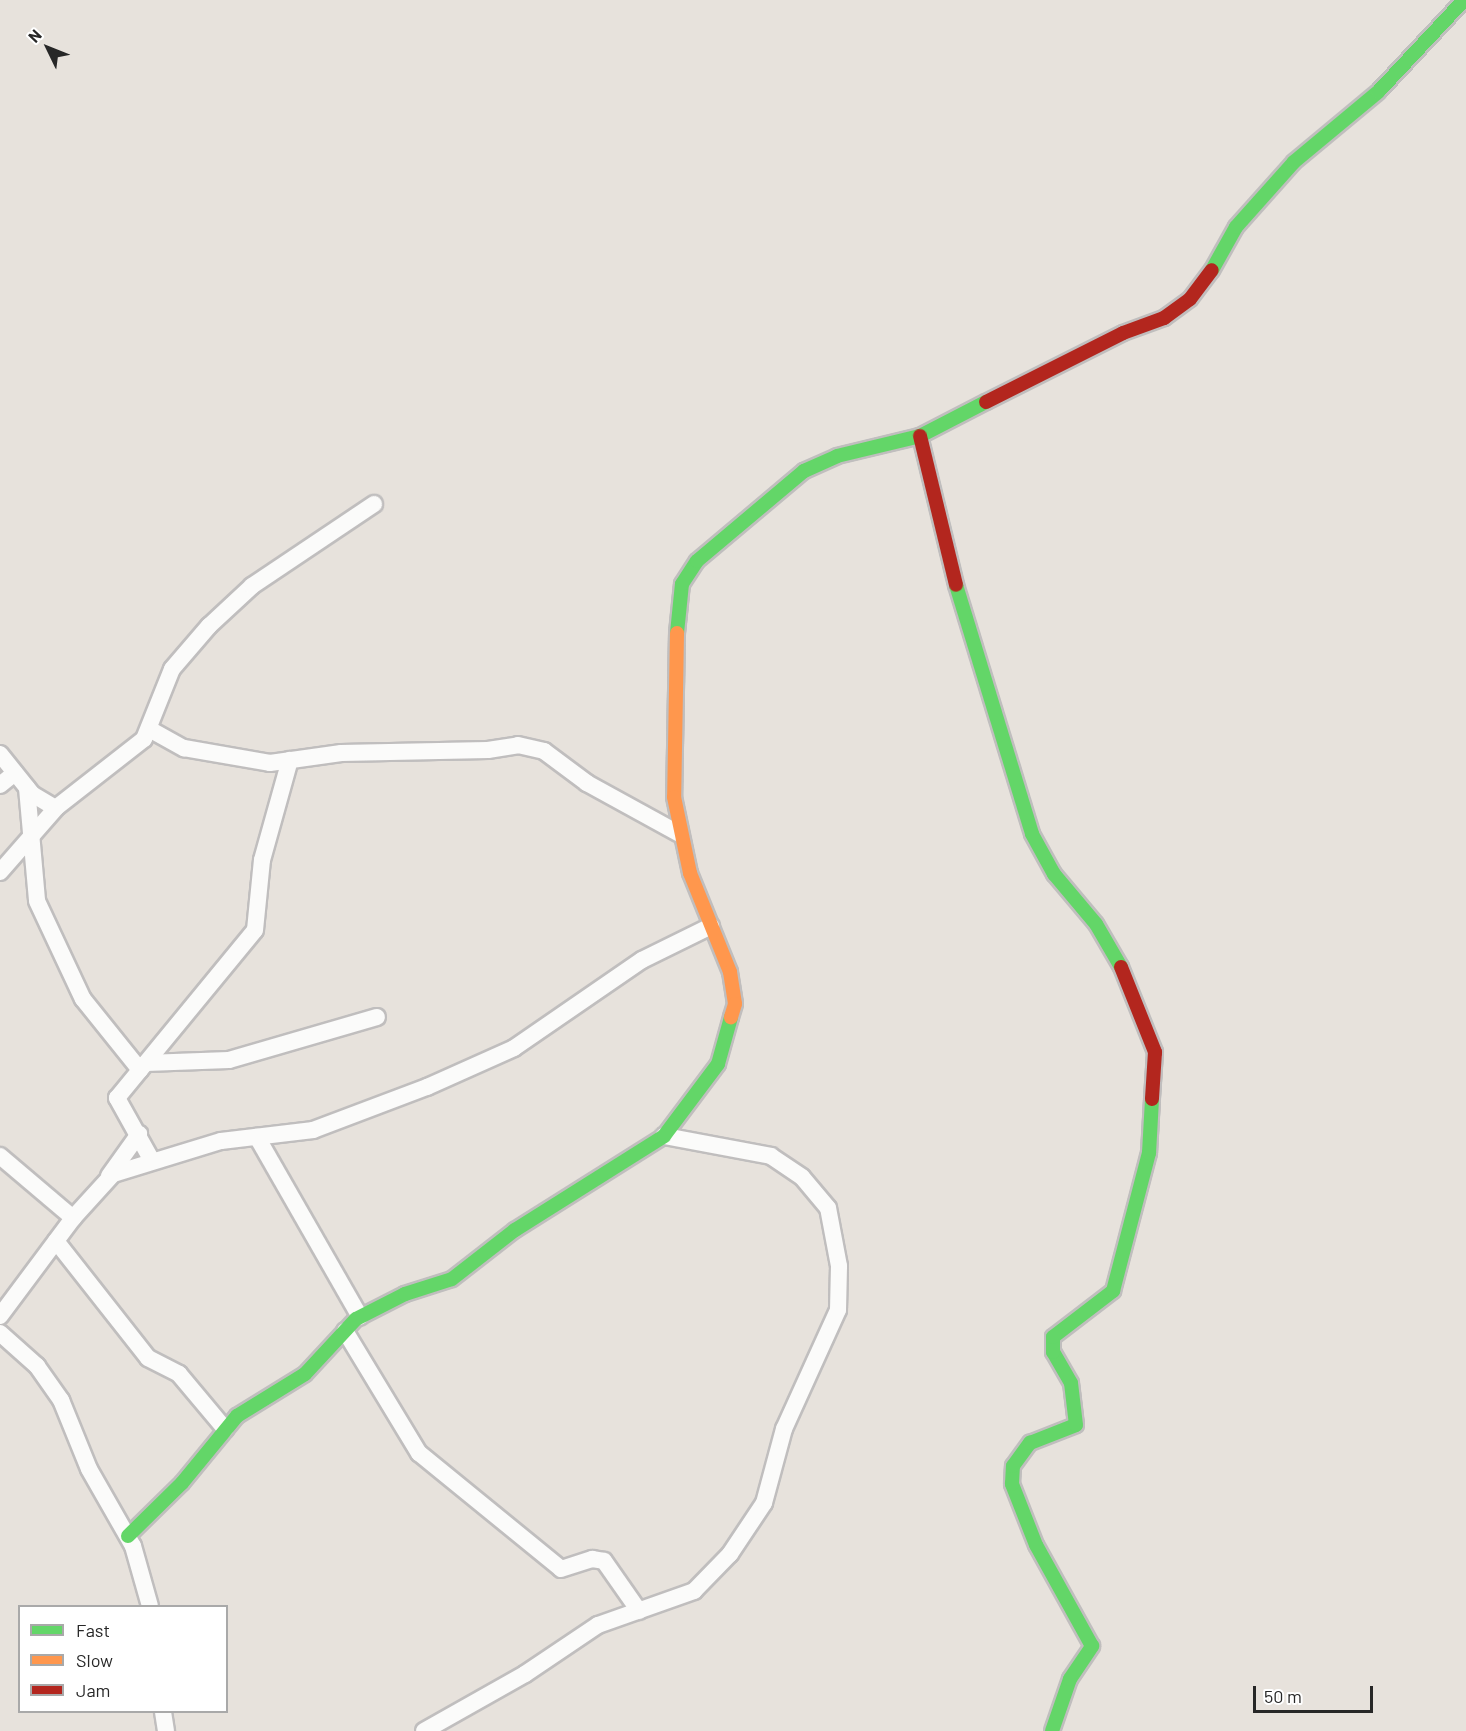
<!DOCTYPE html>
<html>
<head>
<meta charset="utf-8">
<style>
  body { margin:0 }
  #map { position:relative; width:1466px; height:1731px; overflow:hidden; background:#e7e2dc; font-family:Barlow,sans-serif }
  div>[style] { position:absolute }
  .roads { filter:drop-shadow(2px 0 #c0bebe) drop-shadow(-2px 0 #c0bebe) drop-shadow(0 2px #c0bebe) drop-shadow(0 -2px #c0bebe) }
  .street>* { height:16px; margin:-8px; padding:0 8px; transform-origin:8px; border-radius:8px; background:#fbfbfa }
  .fast>* { height:14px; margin:-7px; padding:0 7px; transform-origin:7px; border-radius:7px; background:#63d668 }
  .slow>* { height:14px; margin:-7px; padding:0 7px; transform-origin:7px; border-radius:7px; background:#ff974d }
  .jam>* { height:14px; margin:-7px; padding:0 7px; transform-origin:7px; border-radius:7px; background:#b3261e }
  span { translate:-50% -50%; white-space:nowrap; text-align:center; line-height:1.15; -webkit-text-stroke:5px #fff; paint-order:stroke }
  .legend { position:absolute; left:18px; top:1605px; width:210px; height:108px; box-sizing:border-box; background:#fff; border:2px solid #a9a9a9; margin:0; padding:8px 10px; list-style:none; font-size:18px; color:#272727 }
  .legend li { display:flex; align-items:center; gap:12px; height:30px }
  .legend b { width:30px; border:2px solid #a9a9a9 }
  .north { position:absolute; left:18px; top:18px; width:60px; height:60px; -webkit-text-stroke:4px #fff; paint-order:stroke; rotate:313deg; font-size:16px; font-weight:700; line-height:24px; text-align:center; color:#272727 }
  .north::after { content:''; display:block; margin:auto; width:21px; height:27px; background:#272727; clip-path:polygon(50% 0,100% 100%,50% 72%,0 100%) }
  .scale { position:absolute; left:1253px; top:1686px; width:120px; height:27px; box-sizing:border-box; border:3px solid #272727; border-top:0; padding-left:8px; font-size:18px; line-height:21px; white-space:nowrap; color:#272727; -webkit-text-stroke:4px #fff; paint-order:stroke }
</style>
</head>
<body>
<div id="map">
  <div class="roads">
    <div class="street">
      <i style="left:151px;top:730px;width:38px;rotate:29deg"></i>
      <i style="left:184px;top:748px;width:87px;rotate:9.9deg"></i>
      <i style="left:270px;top:763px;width:72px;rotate:-8deg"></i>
      <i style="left:341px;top:753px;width:147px;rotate:-1.2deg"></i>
      <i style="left:488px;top:750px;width:30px;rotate:-9deg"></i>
      <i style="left:518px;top:745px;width:27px;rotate:13deg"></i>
      <i style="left:544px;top:751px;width:54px;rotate:36.7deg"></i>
      <i style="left:587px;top:783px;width:104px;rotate:28.8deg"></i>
      <i style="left:0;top:754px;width:51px;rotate:51.3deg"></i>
      <i style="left:32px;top:794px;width:27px;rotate:31deg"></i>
      <i style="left:0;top:785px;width:19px;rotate:-39deg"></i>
      <i style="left:27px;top:788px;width:113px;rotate:84.9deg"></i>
      <i style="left:37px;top:901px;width:108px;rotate:64.9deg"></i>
      <i style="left:83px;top:999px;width:91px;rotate:51.2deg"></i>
      <i style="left:0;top:872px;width:86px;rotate:-48.8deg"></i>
      <i style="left:57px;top:807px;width:110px;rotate:-38deg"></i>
      <i style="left:144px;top:739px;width:75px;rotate:-68.2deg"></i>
      <i style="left:172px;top:669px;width:57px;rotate:-49.3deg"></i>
      <i style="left:209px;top:626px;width:59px;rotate:-42.9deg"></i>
      <i style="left:252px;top:586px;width:147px;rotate:-33.9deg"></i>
      <i style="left:146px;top:1063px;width:83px;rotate:-2.1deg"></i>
      <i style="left:229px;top:1060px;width:154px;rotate:-16.2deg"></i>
      <i style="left:257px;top:1137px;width:207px;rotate:60.2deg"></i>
      <i style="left:0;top:1156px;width:96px;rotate:40.3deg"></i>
      <i style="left:151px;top:1159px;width:70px;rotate:-119.1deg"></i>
      <i style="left:117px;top:1098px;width:217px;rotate:-50.6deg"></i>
      <i style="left:255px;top:930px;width:70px;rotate:-84.3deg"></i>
      <i style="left:262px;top:860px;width:104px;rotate:-74.4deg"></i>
      <i style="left:109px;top:1176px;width:52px;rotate:-54.5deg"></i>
      <i style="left:56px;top:1241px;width:149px;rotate:51.8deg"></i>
      <i style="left:148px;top:1358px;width:35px;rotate:27deg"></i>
      <i style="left:179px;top:1374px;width:72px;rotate:50.1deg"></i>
      <i style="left:0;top:1316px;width:122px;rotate:-53.3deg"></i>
      <i style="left:73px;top:1218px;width:59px;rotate:-47.7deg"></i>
      <i style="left:113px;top:1174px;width:113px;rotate:-17deg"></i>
      <i style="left:221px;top:1141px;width:93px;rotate:-6.8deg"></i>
      <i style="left:313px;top:1130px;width:122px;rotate:-20.7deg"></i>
      <i style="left:427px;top:1087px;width:95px;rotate:-24.1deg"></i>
      <i style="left:514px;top:1048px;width:155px;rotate:-34.5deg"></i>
      <i style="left:642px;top:960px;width:77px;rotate:-26.2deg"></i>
      <i style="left:345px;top:1331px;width:143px;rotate:58.8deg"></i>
      <i style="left:419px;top:1453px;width:183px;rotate:39.2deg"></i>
      <i style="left:561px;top:1569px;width:33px;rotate:-18deg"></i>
      <i style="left:592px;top:1559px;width:12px;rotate:9deg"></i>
      <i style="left:604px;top:1561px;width:61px;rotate:55deg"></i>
      <i style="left:0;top:1333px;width:50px;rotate:41.7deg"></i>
      <i style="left:37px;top:1366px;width:42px;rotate:54.8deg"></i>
      <i style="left:61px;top:1400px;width:74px;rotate:67.9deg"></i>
      <i style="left:89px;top:1469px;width:89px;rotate:60.3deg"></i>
      <i style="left:133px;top:1546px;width:62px;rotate:74.2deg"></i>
      <i style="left:163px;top:1712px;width:19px;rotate:81deg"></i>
      <i style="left:424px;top:1731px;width:116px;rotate:-29.4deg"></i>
      <i style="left:525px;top:1674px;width:88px;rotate:-33.9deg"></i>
      <i style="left:598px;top:1625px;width:102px;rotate:-19.5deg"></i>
      <i style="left:694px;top:1591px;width:52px;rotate:-45.8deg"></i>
      <i style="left:730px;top:1554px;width:61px;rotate:-56.3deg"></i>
      <i style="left:764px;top:1503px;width:77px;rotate:-74.9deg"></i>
      <i style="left:784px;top:1429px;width:131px;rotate:-65.6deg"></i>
      <i style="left:838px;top:1310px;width:44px;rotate:-88.7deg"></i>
      <i style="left:839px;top:1266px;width:59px;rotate:-100.7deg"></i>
      <i style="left:828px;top:1208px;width:40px;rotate:-130deg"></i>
      <i style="left:802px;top:1177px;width:37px;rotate:-146deg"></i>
      <i style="left:771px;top:1156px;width:109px;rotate:-169.4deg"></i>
    </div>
    <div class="fast">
      <i style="left:1212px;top:270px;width:49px;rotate:-60.8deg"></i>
      <i style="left:1236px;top:227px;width:87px;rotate:-48.3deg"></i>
      <i style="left:1294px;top:162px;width:109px;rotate:-39.8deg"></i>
      <i style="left:1378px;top:92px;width:126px;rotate:-46.9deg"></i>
      <i style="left:956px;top:585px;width:260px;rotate:73deg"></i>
      <i style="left:1032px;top:834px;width:46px;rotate:61.2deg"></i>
      <i style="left:1054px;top:874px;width:65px;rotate:50deg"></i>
      <i style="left:1096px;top:924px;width:50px;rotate:59.8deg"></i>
      <i style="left:677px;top:633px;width:49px;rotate:-84.2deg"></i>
      <i style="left:682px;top:584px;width:27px;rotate:-57deg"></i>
      <i style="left:697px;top:561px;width:140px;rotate:-40.1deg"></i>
      <i style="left:804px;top:471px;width:36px;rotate:-24deg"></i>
      <i style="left:837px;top:456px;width:85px;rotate:-13.5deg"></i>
      <i style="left:920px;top:436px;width:74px;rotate:-27.3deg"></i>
      <i style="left:128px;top:1536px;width:76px;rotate:-44.5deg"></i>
      <i style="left:182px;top:1483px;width:87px;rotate:-50.6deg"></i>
      <i style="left:237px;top:1416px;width:80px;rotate:-31.7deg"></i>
      <i style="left:305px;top:1374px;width:75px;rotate:-47.2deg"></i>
      <i style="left:356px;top:1319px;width:55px;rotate:-27deg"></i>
      <i style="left:405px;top:1294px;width:49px;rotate:-17.7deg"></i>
      <i style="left:452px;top:1279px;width:80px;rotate:-37.9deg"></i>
      <i style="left:515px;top:1230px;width:176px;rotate:-32.2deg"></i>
      <i style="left:664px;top:1136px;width:90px;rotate:-53.1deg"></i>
      <i style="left:718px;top:1064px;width:49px;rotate:-74.5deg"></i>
      <i style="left:1052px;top:1731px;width:55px;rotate:-70.9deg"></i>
      <i style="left:1070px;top:1679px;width:40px;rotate:-56deg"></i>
      <i style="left:1092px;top:1646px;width:115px;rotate:-119deg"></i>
      <i style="left:1036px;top:1545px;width:66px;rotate:-111.5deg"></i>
      <i style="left:1012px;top:1484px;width:18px;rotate:-87deg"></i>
      <i style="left:1013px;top:1466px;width:29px;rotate:-54deg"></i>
      <i style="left:1030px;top:1443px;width:49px;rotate:-21.4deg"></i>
      <i style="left:1076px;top:1425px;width:42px;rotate:-96.8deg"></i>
      <i style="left:1071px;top:1383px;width:36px;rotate:-120deg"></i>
      <i style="left:1053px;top:1352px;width:15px;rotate:-90deg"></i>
      <i style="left:1053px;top:1337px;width:76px;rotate:-37.5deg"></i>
      <i style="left:1113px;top:1291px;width:143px;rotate:-75.4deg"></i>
      <i style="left:1149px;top:1153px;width:54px;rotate:-86.8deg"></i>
    </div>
    <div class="slow">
      <i style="left:677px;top:633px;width:164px;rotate:91deg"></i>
      <i style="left:674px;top:797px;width:78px;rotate:78.1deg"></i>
      <i style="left:690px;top:873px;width:107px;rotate:68deg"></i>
      <i style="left:730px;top:972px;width:32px;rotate:81deg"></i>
      <i style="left:735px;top:1004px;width:14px;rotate:107deg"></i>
    </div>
    <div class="jam">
      <i style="left:986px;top:402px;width:153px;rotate:-26.7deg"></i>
      <i style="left:1123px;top:333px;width:44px;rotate:-20.1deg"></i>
      <i style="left:1164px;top:318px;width:32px;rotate:-36deg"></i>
      <i style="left:1190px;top:299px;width:36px;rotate:-53deg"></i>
      <i style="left:920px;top:436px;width:153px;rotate:76.4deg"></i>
      <i style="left:1121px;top:967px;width:92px;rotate:68.2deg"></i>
      <i style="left:1155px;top:1052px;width:47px;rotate:93.7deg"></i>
    </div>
  </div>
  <ul class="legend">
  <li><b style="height:8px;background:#63d668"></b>Fast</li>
  <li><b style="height:8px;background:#ff974d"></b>Slow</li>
  <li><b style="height:8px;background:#b3261e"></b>Jam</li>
  </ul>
  <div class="north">N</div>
  <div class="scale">50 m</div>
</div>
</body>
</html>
